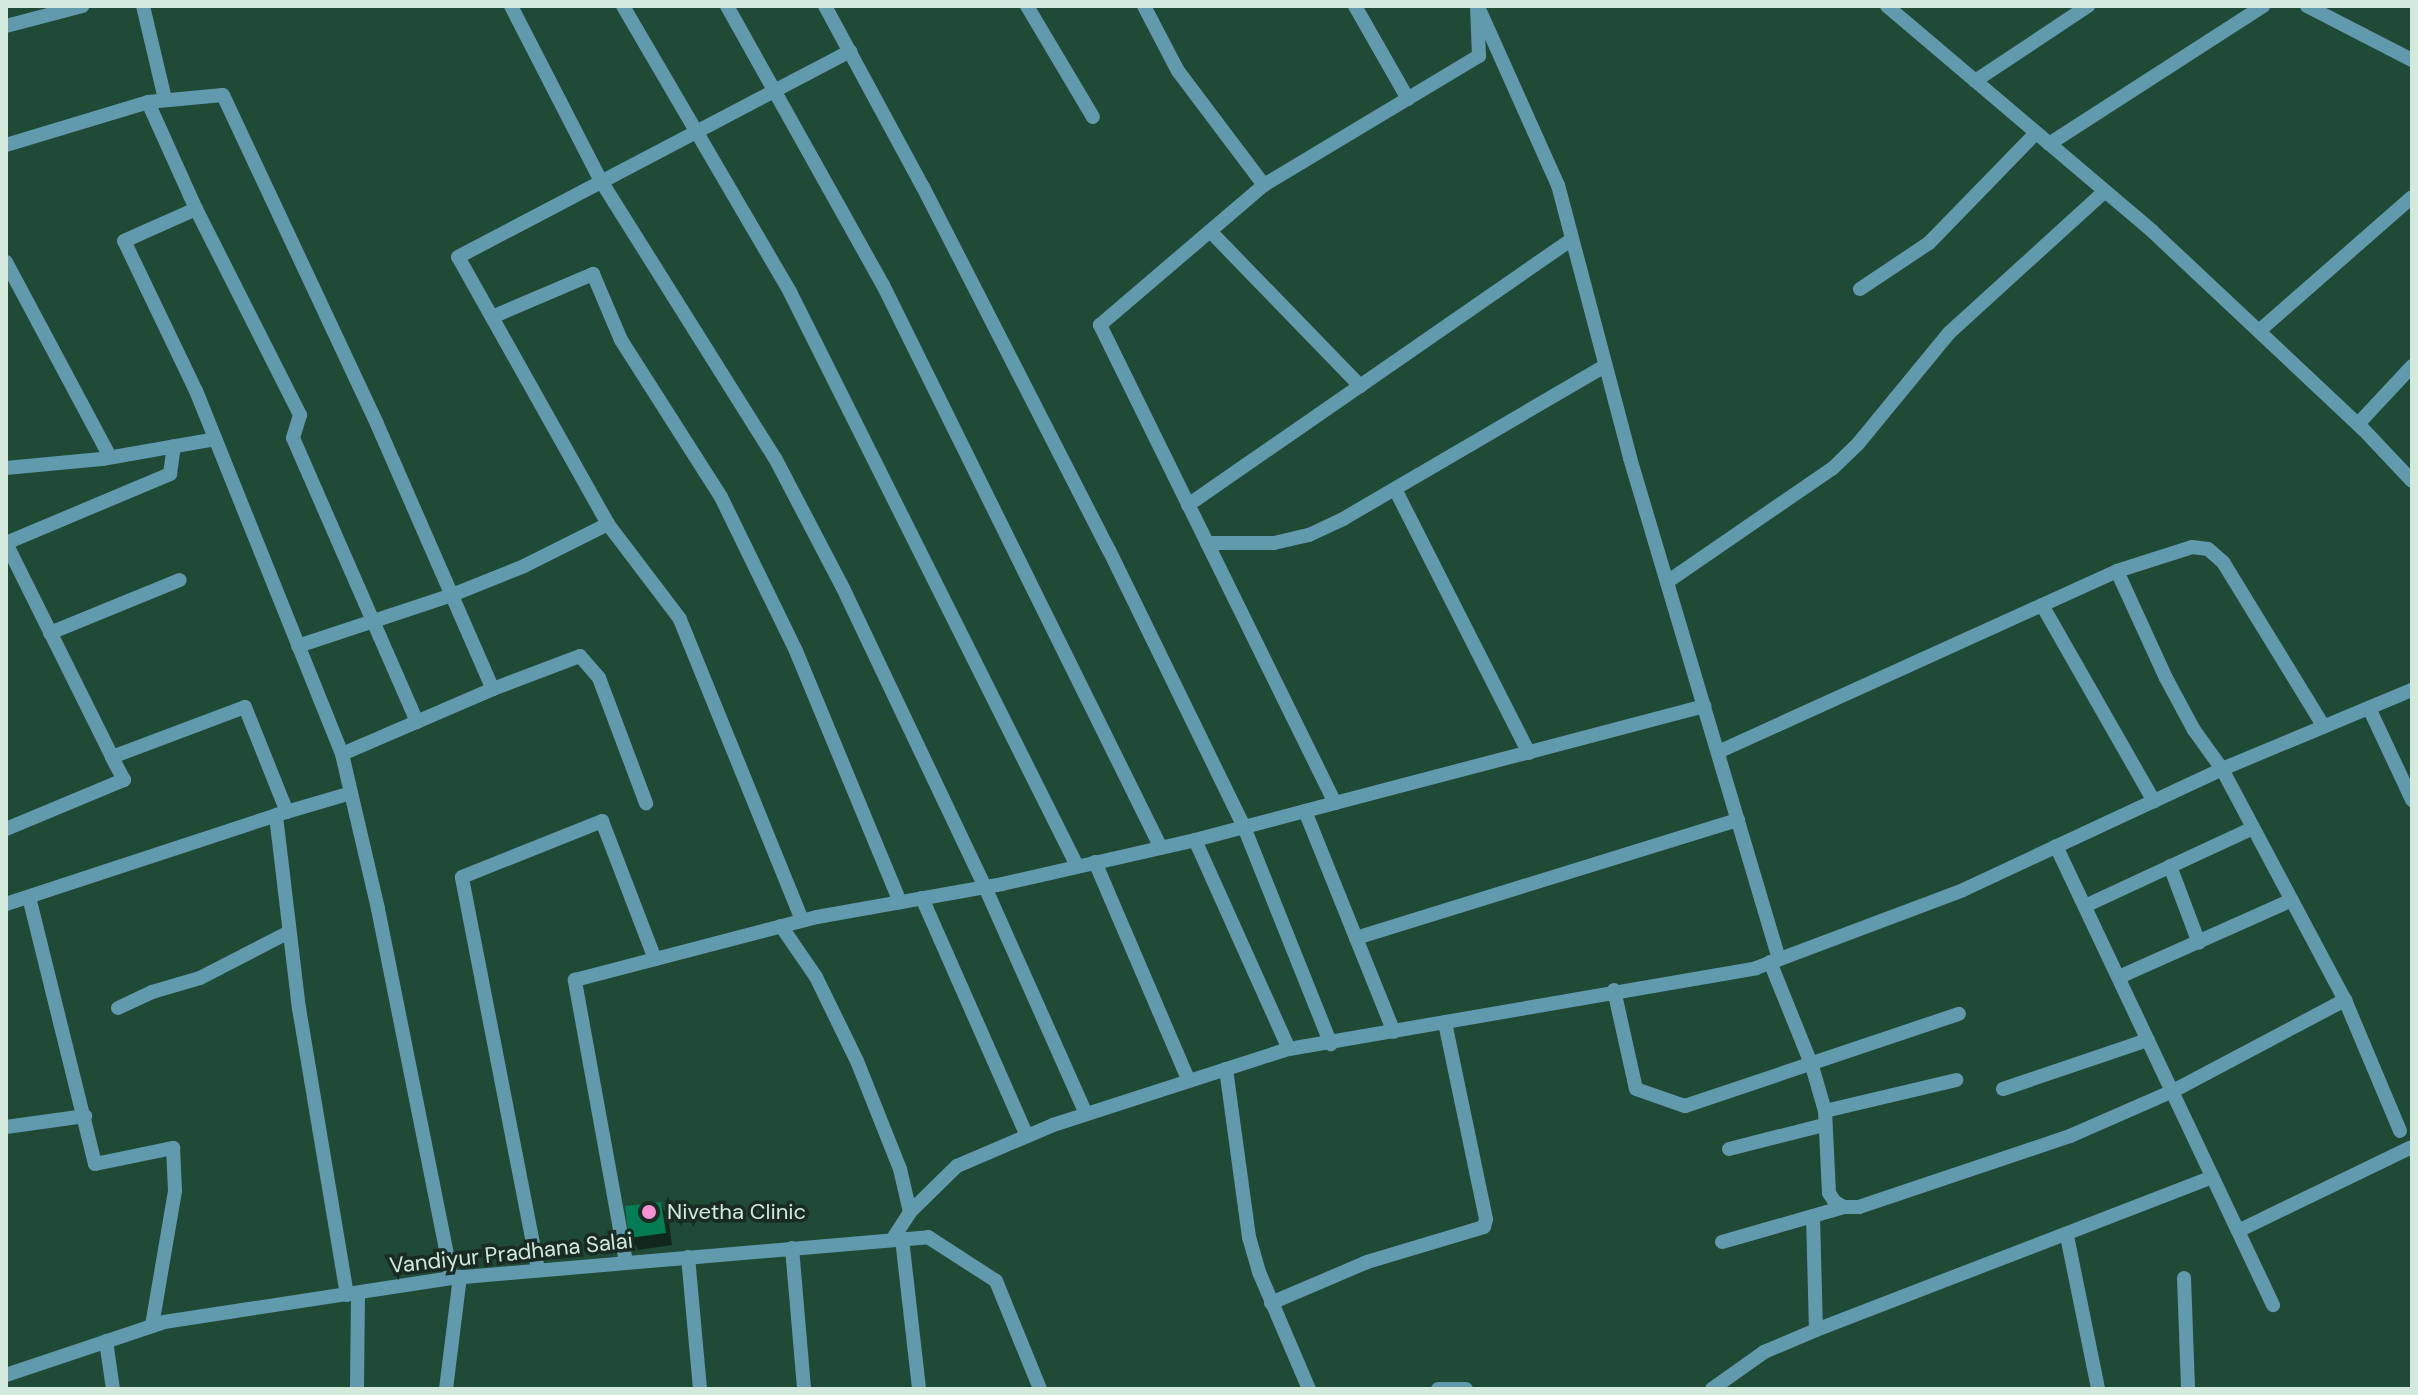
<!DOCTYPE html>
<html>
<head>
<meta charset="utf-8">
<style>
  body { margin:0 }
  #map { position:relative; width:2418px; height:1395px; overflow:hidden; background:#1f4a36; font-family:"DM Sans",sans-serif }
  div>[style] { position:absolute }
  .shadow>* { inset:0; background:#0007 }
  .building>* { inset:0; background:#037e54 }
  .minor>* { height:14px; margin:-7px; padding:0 7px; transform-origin:7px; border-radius:7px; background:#629aad }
  .dots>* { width:22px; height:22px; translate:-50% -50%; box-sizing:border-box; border:4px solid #192b22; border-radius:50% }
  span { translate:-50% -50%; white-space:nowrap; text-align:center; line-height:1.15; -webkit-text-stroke:7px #192b22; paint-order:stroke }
  .poi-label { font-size:22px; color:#d2e9dc }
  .left { translate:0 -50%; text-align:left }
  .street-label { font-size:22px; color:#d2e9dc }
  .frame { position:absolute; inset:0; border:8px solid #d2e9dc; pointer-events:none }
</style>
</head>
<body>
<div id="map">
  <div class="shadow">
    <i style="clip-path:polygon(660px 1204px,668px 1216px,672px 1245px,638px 1250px,631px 1237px)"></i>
  </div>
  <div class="building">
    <i style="clip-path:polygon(661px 1202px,666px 1233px,629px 1238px,625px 1206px)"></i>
  </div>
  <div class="minor">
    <i style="left:143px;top:6px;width:96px;rotate:76.7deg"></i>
    <i style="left:511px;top:6px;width:197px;rotate:62.8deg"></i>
    <i style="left:601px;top:181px;width:327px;rotate:57.9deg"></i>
    <i style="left:775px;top:458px;width:147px;rotate:62.4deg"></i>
    <i style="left:843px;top:588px;width:331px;rotate:64.6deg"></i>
    <i style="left:985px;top:887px;width:248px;rotate:66deg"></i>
    <i style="left:623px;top:6px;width:331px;rotate:59.7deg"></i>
    <i style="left:790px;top:292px;width:642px;rotate:63.43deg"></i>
    <i style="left:727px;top:6px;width:320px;rotate:60.8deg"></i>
    <i style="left:883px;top:285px;width:626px;rotate:63.72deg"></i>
    <i style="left:825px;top:6px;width:206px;rotate:61.6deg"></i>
    <i style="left:923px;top:187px;width:408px;rotate:62.9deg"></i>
    <i style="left:1109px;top:550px;width:308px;rotate:64deg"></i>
    <i style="left:1244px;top:827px;width:234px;rotate:68.2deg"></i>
    <i style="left:1027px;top:6px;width:129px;rotate:59.3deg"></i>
    <i style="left:1144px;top:6px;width:73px;rotate:62.4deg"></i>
    <i style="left:1178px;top:71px;width:143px;rotate:53deg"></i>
    <i style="left:1355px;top:6px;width:107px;rotate:60.3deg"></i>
    <i style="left:1887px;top:6px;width:348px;rotate:40.3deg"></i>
    <i style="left:2152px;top:231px;width:289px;rotate:43.2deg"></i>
    <i style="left:2363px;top:429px;width:71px;rotate:46.7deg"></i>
    <i style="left:2307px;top:6px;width:118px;rotate:27.2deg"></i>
    <i style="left:1480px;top:11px;width:191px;rotate:65.9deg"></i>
    <i style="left:1558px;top:185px;width:282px;rotate:75.2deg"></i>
    <i style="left:1630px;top:458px;width:523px;rotate:73.44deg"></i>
    <i style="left:6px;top:26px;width:79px;rotate:-14.7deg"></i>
    <i style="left:1975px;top:81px;width:136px;rotate:-33.6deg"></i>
    <i style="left:2049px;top:144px;width:255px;rotate:-32.8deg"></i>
    <i style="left:6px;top:145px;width:148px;rotate:-16.8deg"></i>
    <i style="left:196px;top:209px;width:231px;rotate:63.2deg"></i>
    <i style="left:300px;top:415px;width:24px;rotate:107deg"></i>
    <i style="left:293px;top:438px;width:310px;rotate:66.4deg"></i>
    <i style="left:1210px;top:231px;width:216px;rotate:45.9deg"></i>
    <i style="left:6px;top:262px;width:221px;rotate:61.9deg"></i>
    <i style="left:1860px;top:289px;width:83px;rotate:-33.7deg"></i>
    <i style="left:1929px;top:243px;width:153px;rotate:-45.8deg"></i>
    <i style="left:492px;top:317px;width:110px;rotate:-23.1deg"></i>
    <i style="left:593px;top:274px;width:72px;rotate:67deg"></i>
    <i style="left:621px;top:340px;width:186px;rotate:57.5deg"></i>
    <i style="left:721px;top:497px;width:171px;rotate:64deg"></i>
    <i style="left:796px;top:651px;width:272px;rotate:67.5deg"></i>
    <i style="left:2259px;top:331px;width:203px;rotate:-41.2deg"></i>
    <i style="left:2358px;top:424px;width:79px;rotate:-47deg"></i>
    <i style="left:6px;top:468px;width:96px;rotate:-5.4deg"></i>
    <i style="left:102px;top:459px;width:115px;rotate:-10deg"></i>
    <i style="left:1395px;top:489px;width:296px;rotate:63.1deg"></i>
    <i style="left:1188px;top:505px;width:467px;rotate:-34.7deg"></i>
    <i style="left:6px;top:543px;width:239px;rotate:63.6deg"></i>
    <i style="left:6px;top:543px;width:178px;rotate:-22.8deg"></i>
    <i style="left:170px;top:474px;width:28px;rotate:-82deg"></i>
    <i style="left:1207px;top:543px;width:67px"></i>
    <i style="left:1274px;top:543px;width:36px;rotate:-13deg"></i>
    <i style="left:1309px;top:535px;width:38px;rotate:-25deg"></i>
    <i style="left:1343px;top:519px;width:303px;rotate:-30.3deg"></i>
    <i style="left:2117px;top:571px;width:118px;rotate:65.4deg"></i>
    <i style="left:2166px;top:678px;width:59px;rotate:61.7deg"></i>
    <i style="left:2194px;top:730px;width:48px;rotate:54.3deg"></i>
    <i style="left:2222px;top:769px;width:262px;rotate:62deg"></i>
    <i style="left:2345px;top:1000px;width:142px;rotate:67.2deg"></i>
    <i style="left:1667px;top:582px;width:201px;rotate:-34.5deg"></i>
    <i style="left:1833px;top:468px;width:33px;rotate:-44deg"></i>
    <i style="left:1857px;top:445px;width:145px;rotate:-50.6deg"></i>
    <i style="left:1949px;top:333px;width:211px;rotate:-42.3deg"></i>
    <i style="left:2042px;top:605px;width:226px;rotate:60.3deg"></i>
    <i style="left:50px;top:633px;width:140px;rotate:-22.2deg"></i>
    <i style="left:298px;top:646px;width:162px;rotate:-18.3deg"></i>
    <i style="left:452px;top:595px;width:78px;rotate:-21.9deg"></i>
    <i style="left:524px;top:566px;width:94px;rotate:-26.6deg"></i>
    <i style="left:493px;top:689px;width:93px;rotate:-20.8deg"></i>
    <i style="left:580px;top:656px;width:29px;rotate:49deg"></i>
    <i style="left:599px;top:678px;width:134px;rotate:69.4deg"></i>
    <i style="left:2369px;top:708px;width:102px;rotate:64.9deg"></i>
    <i style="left:1718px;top:752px;width:438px;rotate:-24.4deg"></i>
    <i style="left:2117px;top:571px;width:79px;rotate:-17.7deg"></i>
    <i style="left:2192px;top:547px;width:16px;rotate:7deg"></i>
    <i style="left:2208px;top:549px;width:20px;rotate:41deg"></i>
    <i style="left:2223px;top:562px;width:193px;rotate:58.5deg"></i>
    <i style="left:342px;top:754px;width:391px;rotate:-111.9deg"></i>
    <i style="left:196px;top:391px;width:166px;rotate:-115.6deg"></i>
    <i style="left:124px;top:241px;width:79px;rotate:-24deg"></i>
    <i style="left:196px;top:209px;width:117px;rotate:-114.2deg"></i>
    <i style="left:148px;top:102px;width:75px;rotate:-5.3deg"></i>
    <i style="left:223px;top:95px;width:363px;rotate:64.9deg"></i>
    <i style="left:377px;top:424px;width:289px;rotate:66.4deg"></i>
    <i style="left:493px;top:689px;width:164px;rotate:156.7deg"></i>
    <i style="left:342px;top:754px;width:159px;rotate:76.9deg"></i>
    <i style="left:378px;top:909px;width:376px;rotate:78.7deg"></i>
    <i style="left:1335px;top:803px;width:382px;rotate:-14.7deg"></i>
    <i style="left:1305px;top:811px;width:238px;rotate:68.1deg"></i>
    <i style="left:6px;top:829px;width:128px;rotate:-22.6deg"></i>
    <i style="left:124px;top:780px;width:26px;rotate:-118deg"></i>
    <i style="left:112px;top:757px;width:142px;rotate:-20.6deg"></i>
    <i style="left:245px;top:707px;width:113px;rotate:68.2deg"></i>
    <i style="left:1195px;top:840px;width:229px;rotate:65.8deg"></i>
    <i style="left:2056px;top:846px;width:508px;rotate:64.7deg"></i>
    <i style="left:1095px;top:862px;width:238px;rotate:66.8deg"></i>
    <i style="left:2170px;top:866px;width:82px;rotate:69.4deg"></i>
    <i style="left:29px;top:897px;width:275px;rotate:76.1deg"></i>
    <i style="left:95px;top:1164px;width:80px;rotate:-11.6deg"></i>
    <i style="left:173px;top:1148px;width:43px;rotate:87.3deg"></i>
    <i style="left:175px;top:1191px;width:137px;rotate:99.7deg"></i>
    <i style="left:922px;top:898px;width:260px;rotate:66.2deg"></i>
    <i style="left:6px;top:904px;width:284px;rotate:-18.2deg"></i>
    <i style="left:2085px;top:906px;width:185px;rotate:-24.9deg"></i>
    <i style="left:802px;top:920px;width:325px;rotate:-112.1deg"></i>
    <i style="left:680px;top:619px;width:119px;rotate:-127.2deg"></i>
    <i style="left:608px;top:524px;width:306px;rotate:-119.3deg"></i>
    <i style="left:458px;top:257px;width:443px;rotate:-27.7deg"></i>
    <i style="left:781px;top:926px;width:62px;rotate:55.5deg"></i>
    <i style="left:816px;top:977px;width:93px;rotate:64deg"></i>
    <i style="left:857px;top:1061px;width:116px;rotate:68.3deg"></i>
    <i style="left:900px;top:1169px;width:44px;rotate:76.9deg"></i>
    <i style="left:1356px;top:938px;width:400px;rotate:-17.2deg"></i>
    <i style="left:1770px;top:962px;width:112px;rotate:68deg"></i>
    <i style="left:1812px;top:1066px;width:47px;rotate:73.9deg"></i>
    <i style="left:1825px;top:1111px;width:82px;rotate:87.2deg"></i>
    <i style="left:1829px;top:1193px;width:11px;rotate:56deg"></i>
    <i style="left:1835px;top:1202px;width:10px;rotate:29deg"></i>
    <i style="left:1844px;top:1207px;width:15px"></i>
    <i style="left:1859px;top:1207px;width:223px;rotate:-18.6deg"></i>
    <i style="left:2070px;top:1136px;width:112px;rotate:-23.6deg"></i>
    <i style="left:2173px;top:1091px;width:195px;rotate:-27.9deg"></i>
    <i style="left:2119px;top:977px;width:189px;rotate:-24deg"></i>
    <i style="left:1614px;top:990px;width:101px;rotate:77.5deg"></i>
    <i style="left:1636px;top:1089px;width:52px;rotate:19.1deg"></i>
    <i style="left:1685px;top:1106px;width:289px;rotate:-18.6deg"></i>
    <i style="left:118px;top:1008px;width:38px;rotate:-25deg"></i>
    <i style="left:152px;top:992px;width:50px;rotate:-16.3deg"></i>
    <i style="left:200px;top:978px;width:100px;rotate:-27.3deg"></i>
    <i style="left:1226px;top:1069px;width:170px;rotate:82.2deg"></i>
    <i style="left:1249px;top:1237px;width:36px;rotate:74deg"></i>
    <i style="left:1259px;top:1272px;width:127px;rotate:66.9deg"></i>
    <i style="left:2003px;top:1089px;width:153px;rotate:-18.7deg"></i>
    <i style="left:1825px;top:1111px;width:135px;rotate:-13.3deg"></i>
    <i style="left:6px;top:1127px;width:80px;rotate:-7.9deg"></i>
    <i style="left:1729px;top:1149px;width:98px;rotate:-14.2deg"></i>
    <i style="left:1813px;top:1216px;width:114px;rotate:88.5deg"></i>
    <i style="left:2238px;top:1231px;width:191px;rotate:-25.8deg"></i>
    <i style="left:2067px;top:1236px;width:156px;rotate:78.5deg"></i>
    <i style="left:902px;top:1239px;width:151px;rotate:83.5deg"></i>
    <i style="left:892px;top:1240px;width:33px;rotate:-57deg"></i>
    <i style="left:910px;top:1212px;width:66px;rotate:-44.4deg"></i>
    <i style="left:957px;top:1166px;width:104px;rotate:-23.1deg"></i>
    <i style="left:1053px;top:1125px;width:248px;rotate:-17.9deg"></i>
    <i style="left:1289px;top:1049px;width:474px;rotate:-9.8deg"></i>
    <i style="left:1756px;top:968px;width:221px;rotate:-20.6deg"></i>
    <i style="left:1963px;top:890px;width:286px;rotate:-25deg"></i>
    <i style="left:2222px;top:769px;width:206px;rotate:-22.6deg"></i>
    <i style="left:1722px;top:1242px;width:127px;rotate:-16deg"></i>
    <i style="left:792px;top:1248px;width:142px;rotate:85.1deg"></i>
    <i style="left:688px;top:1257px;width:133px;rotate:84.8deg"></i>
    <i style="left:626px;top:1262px;width:287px;rotate:-100.3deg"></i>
    <i style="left:575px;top:980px;width:250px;rotate:-14.6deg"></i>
    <i style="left:817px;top:917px;width:188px;rotate:-10.1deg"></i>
    <i style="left:1002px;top:884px;width:198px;rotate:-12.8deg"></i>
    <i style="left:1195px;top:840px;width:145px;rotate:-14.8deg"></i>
    <i style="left:1335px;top:803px;width:533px;rotate:-116.18deg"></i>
    <i style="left:1100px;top:325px;width:216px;rotate:-40.5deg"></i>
    <i style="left:1264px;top:185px;width:251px;rotate:-31deg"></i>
    <i style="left:1479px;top:56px;width:50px;rotate:-92.3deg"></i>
    <i style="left:538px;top:1269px;width:399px;rotate:-101deg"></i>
    <i style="left:462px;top:877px;width:151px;rotate:-21.8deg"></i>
    <i style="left:602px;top:821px;width:148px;rotate:69deg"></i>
    <i style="left:2184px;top:1278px;width:111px;rotate:87.9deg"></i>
    <i style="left:347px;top:1295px;width:290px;rotate:-99.5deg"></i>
    <i style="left:299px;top:1009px;width:195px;rotate:-96.8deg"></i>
    <i style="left:276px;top:815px;width:78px;rotate:-16.3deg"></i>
    <i style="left:1271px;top:1303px;width:104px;rotate:-23.1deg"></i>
    <i style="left:1367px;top:1262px;width:122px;rotate:-16.7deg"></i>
    <i style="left:1484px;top:1227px;width:8px;rotate:-76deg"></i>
    <i style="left:1486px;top:1219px;width:201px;rotate:-101.8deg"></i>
    <i style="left:106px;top:1341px;width:49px;rotate:81.7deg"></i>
    <i style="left:6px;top:1375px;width:167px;rotate:-18.5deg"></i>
    <i style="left:164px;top:1322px;width:291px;rotate:-8.7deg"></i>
    <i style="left:452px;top:1278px;width:478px;rotate:-4.9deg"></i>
    <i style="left:928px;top:1237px;width:81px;rotate:32.9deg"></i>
    <i style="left:996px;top:1281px;width:117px;rotate:67.8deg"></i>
    <i style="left:357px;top:1389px;width:96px;rotate:-89.4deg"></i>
    <i style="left:446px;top:1389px;width:113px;rotate:-82.9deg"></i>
    <i style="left:1438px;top:1389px;width:28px"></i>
    <i style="left:1712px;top:1389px;width:64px;rotate:-35.4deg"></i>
    <i style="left:1764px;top:1352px;width:56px;rotate:-22.9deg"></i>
    <i style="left:1816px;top:1330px;width:425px;rotate:-21.1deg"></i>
  </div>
  <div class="dots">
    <i style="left:649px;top:1212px;background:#f591d2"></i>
  </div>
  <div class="poi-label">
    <span class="left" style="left:667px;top:1212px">Nivetha Clinic</span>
  </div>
  <div class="street-label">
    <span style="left:511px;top:1253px;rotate:-6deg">Vandiyur Pradhana Salai</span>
  </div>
  <div class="frame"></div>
</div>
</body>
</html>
